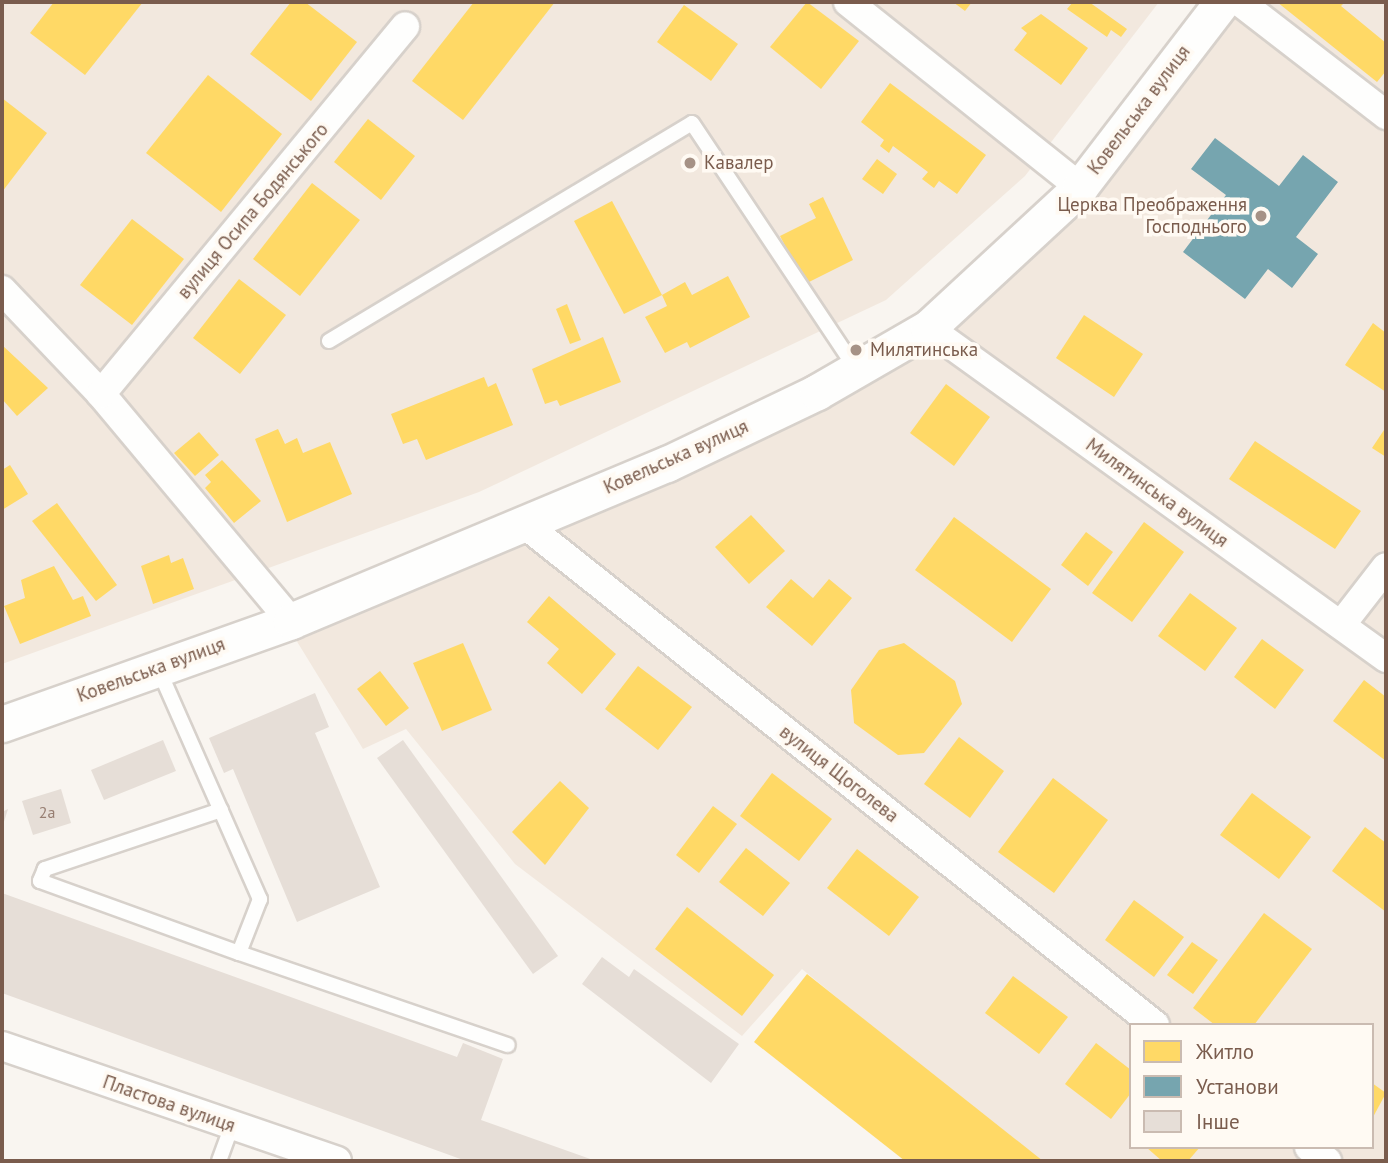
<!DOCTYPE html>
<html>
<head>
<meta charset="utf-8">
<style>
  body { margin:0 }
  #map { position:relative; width:1388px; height:1163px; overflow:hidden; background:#f9f5f0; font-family:"PT Sans",sans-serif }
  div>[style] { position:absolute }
  .residential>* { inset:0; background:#f2e8de }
  .homes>* { inset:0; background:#ffd966 }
  .public>* { inset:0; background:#76a5af }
  .building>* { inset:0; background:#e6ded7 }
  .roads { filter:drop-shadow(2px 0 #d7d1cb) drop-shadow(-2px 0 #d7d1cb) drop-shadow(0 2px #d7d1cb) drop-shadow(0 -2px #d7d1cb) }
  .service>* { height:14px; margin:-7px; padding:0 7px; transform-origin:7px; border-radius:7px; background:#fefefd }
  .minor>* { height:28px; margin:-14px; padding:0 14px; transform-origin:14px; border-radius:14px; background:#fefefd }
  .tertiary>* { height:35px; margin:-17.5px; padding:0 17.5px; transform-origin:17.5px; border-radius:17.5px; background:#fefefd }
  .dots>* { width:19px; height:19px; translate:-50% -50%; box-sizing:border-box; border:4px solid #fffaf3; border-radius:50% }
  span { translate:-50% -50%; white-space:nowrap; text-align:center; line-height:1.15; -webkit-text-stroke:7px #fffaf3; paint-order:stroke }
  .number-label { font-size:16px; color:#977e72 }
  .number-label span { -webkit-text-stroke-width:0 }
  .street-label { font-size:19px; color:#7a5c4d }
  .poi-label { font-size:19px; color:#7a5c4d }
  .left { translate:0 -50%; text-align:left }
  .right { translate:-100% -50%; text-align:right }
  .frame { position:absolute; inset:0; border:4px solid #7a5c4d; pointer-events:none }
  .legend { position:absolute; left:1129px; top:1023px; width:245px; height:126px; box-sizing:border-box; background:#fffaf3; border:2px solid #cabbb1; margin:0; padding:9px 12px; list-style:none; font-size:21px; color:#7a5c4d }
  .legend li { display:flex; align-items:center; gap:14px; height:35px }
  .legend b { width:35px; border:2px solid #cabbb1 }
</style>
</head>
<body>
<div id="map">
  <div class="residential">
    <i style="clip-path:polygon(2px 2px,1159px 2px,1025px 176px,886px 300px,479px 492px,2px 664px)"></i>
    <i style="clip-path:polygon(evenodd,1235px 2px,1386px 2px,1386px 1161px,1036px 1161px,802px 969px,742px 1036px,515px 864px,406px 729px,363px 749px,293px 635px,899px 358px,1235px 2px,1131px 1025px,1372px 1025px,1372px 1147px,1131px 1147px,1131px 1025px)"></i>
  </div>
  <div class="homes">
    <i style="clip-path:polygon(54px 2px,143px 2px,85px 75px,30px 33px)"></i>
    <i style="clip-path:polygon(291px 2px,305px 2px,357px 42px,311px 101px,250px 54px)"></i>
    <i style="clip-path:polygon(474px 2px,555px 2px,463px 120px,412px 81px)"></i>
    <i style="clip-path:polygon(807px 2px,859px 41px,821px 89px,770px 47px)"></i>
    <i style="clip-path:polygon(953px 2px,972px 2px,965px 11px)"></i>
    <i style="clip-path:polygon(1073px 2px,1089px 2px,1127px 29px,1121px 37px,1111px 30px,1107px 37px,1067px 9px)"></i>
    <i style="clip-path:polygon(1277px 2px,1345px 2px,1341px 6px,1386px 43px,1386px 71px,1377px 82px)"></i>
    <i style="clip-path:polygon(684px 5px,738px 44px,711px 81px,657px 42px)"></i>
    <i style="clip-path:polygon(1041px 14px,1088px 48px,1061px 85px,1014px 50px,1027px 33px,1021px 28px)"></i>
    <i style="clip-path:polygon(208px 75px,282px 134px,221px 212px,146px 153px)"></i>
    <i style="clip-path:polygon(890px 83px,986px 155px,957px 194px,939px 181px,934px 188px,922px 179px,928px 172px,893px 146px,889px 153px,880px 146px,884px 140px,861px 122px)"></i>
    <i style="clip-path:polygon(2px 98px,47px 133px,2px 192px)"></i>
    <i style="clip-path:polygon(368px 119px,415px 156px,381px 200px,334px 162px)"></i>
    <i style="clip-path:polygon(877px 159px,897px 174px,883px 194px,862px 179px)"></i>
    <i style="clip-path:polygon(312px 183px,360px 220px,300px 296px,253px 259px)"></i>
    <i style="clip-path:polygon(823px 197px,853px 260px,805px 284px,780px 236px,816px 218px,809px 204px)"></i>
    <i style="clip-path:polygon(612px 201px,662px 295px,624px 314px,574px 221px)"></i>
    <i style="clip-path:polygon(132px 219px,184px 259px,132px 325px,80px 285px)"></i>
    <i style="clip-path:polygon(728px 276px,750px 317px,690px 348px,687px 342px,665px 353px,645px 317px,667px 306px,662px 295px,685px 282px,692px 295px)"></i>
    <i style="clip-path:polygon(239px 279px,286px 315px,240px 374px,193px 338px)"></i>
    <i style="clip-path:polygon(567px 304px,581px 340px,570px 344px,556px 309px)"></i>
    <i style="clip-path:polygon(1084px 315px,1143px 354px,1114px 397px,1056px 358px)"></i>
    <i style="clip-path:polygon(1373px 323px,1386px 333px,1386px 392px,1345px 365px)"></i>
    <i style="clip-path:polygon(603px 337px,621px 382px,560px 406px,557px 400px,545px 404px,532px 369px)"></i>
    <i style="clip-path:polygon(2px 345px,48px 388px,17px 416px,2px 399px)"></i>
    <i style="clip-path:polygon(484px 377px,488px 387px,496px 383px,513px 425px,426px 460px,417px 439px,403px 444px,391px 414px)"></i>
    <i style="clip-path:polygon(946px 384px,990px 417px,954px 466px,910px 433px)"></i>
    <i style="clip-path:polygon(1386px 427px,1386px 457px,1372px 448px)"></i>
    <i style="clip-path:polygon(278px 429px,285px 444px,297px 438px,303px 453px,330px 442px,352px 494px,287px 522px,255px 439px)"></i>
    <i style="clip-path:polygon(199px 432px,219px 455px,195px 476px,174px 453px)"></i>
    <i style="clip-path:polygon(1255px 441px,1361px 511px,1335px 549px,1229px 479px)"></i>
    <i style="clip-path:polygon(222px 460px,261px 501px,234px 523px,205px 488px,211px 482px,205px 475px)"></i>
    <i style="clip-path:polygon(10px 465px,28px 494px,2px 510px,2px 470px)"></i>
    <i style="clip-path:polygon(57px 503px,117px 585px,96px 601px,32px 521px)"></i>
    <i style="clip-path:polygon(751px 515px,785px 551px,749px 584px,715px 547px)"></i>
    <i style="clip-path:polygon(954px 517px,1051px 589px,1012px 642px,915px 570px)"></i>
    <i style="clip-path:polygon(1144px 522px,1184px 552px,1132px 622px,1092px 593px)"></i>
    <i style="clip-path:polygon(1086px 532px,1113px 552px,1088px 586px,1061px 565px)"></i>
    <i style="clip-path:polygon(169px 555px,171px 563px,183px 558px,194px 589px,153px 604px,141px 566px)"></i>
    <i style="clip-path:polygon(54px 566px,73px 600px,83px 596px,91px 616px,20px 644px,4px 606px,25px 598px,21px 580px)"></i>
    <i style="clip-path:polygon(791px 579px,813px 598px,829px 579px,852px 598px,812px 646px,766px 607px)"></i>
    <i style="clip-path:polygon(1190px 593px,1237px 628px,1205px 671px,1158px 636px)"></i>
    <i style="clip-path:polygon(549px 596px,616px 654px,582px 694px,547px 663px,559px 649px,527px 622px)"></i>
    <i style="clip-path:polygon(1262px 639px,1304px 670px,1275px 709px,1234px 677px)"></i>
    <i style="clip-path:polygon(463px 643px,492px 710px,442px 731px,413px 663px)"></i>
    <i style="clip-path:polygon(904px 643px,955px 681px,962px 704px,924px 753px,898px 755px,854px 723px,851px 690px,879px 650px)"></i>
    <i style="clip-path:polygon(638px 666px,692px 707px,658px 750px,605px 709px)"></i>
    <i style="clip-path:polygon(380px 671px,409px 708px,386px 726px,357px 689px)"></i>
    <i style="clip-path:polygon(1364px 680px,1386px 697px,1386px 761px,1333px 721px)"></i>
    <i style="clip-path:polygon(959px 737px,1004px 771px,970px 818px,924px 784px)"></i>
    <i style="clip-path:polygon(772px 773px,832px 819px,799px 861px,740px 816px)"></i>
    <i style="clip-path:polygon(1053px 778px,1108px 820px,1054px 893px,998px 852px)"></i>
    <i style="clip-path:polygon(560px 781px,589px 808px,545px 865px,512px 832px)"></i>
    <i style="clip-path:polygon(1252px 793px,1311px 837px,1279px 879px,1220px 835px)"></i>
    <i style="clip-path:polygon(713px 806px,737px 824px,699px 873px,676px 855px)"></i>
    <i style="clip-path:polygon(1365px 827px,1386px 843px,1386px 912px,1332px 871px)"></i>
    <i style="clip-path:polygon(746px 848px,790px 883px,763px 916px,719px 882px)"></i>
    <i style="clip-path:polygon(857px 849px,919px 897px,889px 936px,827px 888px)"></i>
    <i style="clip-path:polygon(1134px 900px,1184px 937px,1154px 977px,1105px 940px)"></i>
    <i style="clip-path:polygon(687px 907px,774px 975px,742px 1016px,655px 949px)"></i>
    <i style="clip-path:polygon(1264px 913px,1312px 949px,1254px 1025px,1215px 1025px,1193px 1008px)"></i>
    <i style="clip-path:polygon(1192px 942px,1218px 960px,1193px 994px,1167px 975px)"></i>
    <i style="clip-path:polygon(807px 974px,1043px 1161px,905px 1161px,754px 1042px)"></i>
    <i style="clip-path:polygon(1013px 976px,1068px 1017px,1039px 1054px,985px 1013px)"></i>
    <i style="clip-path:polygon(1096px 1043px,1131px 1070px,1131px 1093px,1111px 1119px,1065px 1084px)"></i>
    <i style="clip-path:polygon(1372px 1083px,1386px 1093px,1372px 1119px)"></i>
    <i style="clip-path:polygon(1146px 1147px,1200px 1147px,1188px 1161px,1162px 1161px)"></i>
  </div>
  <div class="public">
    <i style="clip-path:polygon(1215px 138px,1279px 186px,1303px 155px,1338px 182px,1296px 237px,1318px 254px,1292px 288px,1268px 269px,1245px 299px,1183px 252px,1226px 195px,1191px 169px)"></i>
  </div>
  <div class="building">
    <i style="clip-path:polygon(315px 693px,329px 727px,315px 733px,380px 887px,297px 922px,233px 769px,224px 773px,209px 738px)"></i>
    <i style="clip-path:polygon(163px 740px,176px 771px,104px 800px,91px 770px)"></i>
    <i style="clip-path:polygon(403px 740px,558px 956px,533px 974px,377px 758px)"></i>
    <i style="clip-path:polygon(61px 789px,71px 823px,33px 835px,22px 801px)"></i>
    <i style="clip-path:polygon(8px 809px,2px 828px,2px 812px)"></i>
    <i style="clip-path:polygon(2px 893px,457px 1057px,463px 1043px,503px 1059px,481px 1120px,596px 1161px,466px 1161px,2px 993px)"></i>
    <i style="clip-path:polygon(602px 957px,629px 977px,634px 969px,739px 1044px,711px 1083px,582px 984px)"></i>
  </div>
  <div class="roads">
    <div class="service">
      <i style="left:329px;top:341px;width:423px;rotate:-31deg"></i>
      <i style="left:692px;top:123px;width:297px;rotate:56.3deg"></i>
      <i style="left:158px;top:668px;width:253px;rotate:66.2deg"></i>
      <i style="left:260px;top:899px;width:58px;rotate:111.3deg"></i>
      <i style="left:239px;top:953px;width:284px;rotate:18.9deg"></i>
      <i style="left:221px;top:810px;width:186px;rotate:161.5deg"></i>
      <i style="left:45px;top:869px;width:13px;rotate:113deg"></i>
      <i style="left:40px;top:881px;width:212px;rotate:19.9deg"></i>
      <i style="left:219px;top:1161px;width:38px;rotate:-70deg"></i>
    </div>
    <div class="minor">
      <i style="left:848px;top:2px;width:297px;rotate:38.6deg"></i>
      <i style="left:1240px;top:2px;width:185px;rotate:37.7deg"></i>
      <i style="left:2px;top:290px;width:144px;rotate:46.4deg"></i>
      <i style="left:101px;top:394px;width:296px;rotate:50.1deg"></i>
      <i style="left:928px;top:328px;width:565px;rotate:35.77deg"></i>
      <i style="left:101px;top:394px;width:477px;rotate:-50.4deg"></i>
      <i style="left:523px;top:523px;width:807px;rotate:38.46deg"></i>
      <i style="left:1341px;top:625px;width:73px;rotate:-52.2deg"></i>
      <i style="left:2px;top:1046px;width:354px;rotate:18.9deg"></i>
      <i style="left:1309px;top:1147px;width:23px;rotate:38deg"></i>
    </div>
    <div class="tertiary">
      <i style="left:2px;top:724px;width:307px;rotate:-19.6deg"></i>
      <i style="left:291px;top:621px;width:407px;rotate:-22.7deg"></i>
      <i style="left:667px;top:464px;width:166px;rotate:-25.6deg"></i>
      <i style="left:817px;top:392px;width:128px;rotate:-30deg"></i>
      <i style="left:928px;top:328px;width:207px;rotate:-42.8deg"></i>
      <i style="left:1080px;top:187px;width:233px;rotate:-52.5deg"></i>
    </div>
  </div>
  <div class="dots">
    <i style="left:690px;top:163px;background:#a69286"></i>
    <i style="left:1261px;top:216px;background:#a69286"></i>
    <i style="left:856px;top:350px;background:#a69286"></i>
  </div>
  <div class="number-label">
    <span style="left:47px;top:812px">2а</span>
  </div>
  <div class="street-label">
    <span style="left:1139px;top:110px;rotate:-53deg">Ковельська вулиця</span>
    <span style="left:253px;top:211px;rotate:-50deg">вулиця Осипа Бодянського</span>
    <span style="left:676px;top:457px;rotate:-24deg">Ковельська вулиця</span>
    <span style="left:1157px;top:493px;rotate:36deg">Милятинська вулиця</span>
    <span style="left:151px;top:670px;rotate:-20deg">Ковельська вулиця</span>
    <span style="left:839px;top:774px;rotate:38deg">вулиця Щоголева</span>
    <span style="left:169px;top:1104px;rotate:19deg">Пластова вулиця</span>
  </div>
  <div class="poi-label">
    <span class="left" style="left:704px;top:163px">Кавалер</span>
    <span class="right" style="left:1247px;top:216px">Церква Преображення<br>Господнього</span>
    <span class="left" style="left:870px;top:350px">Милятинська</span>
  </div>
  <div class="frame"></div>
  <ul class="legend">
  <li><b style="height:19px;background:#ffd966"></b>Житло</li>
  <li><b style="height:19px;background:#76a5af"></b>Установи</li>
  <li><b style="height:19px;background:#e6ded7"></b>Інше</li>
  </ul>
</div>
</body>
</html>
